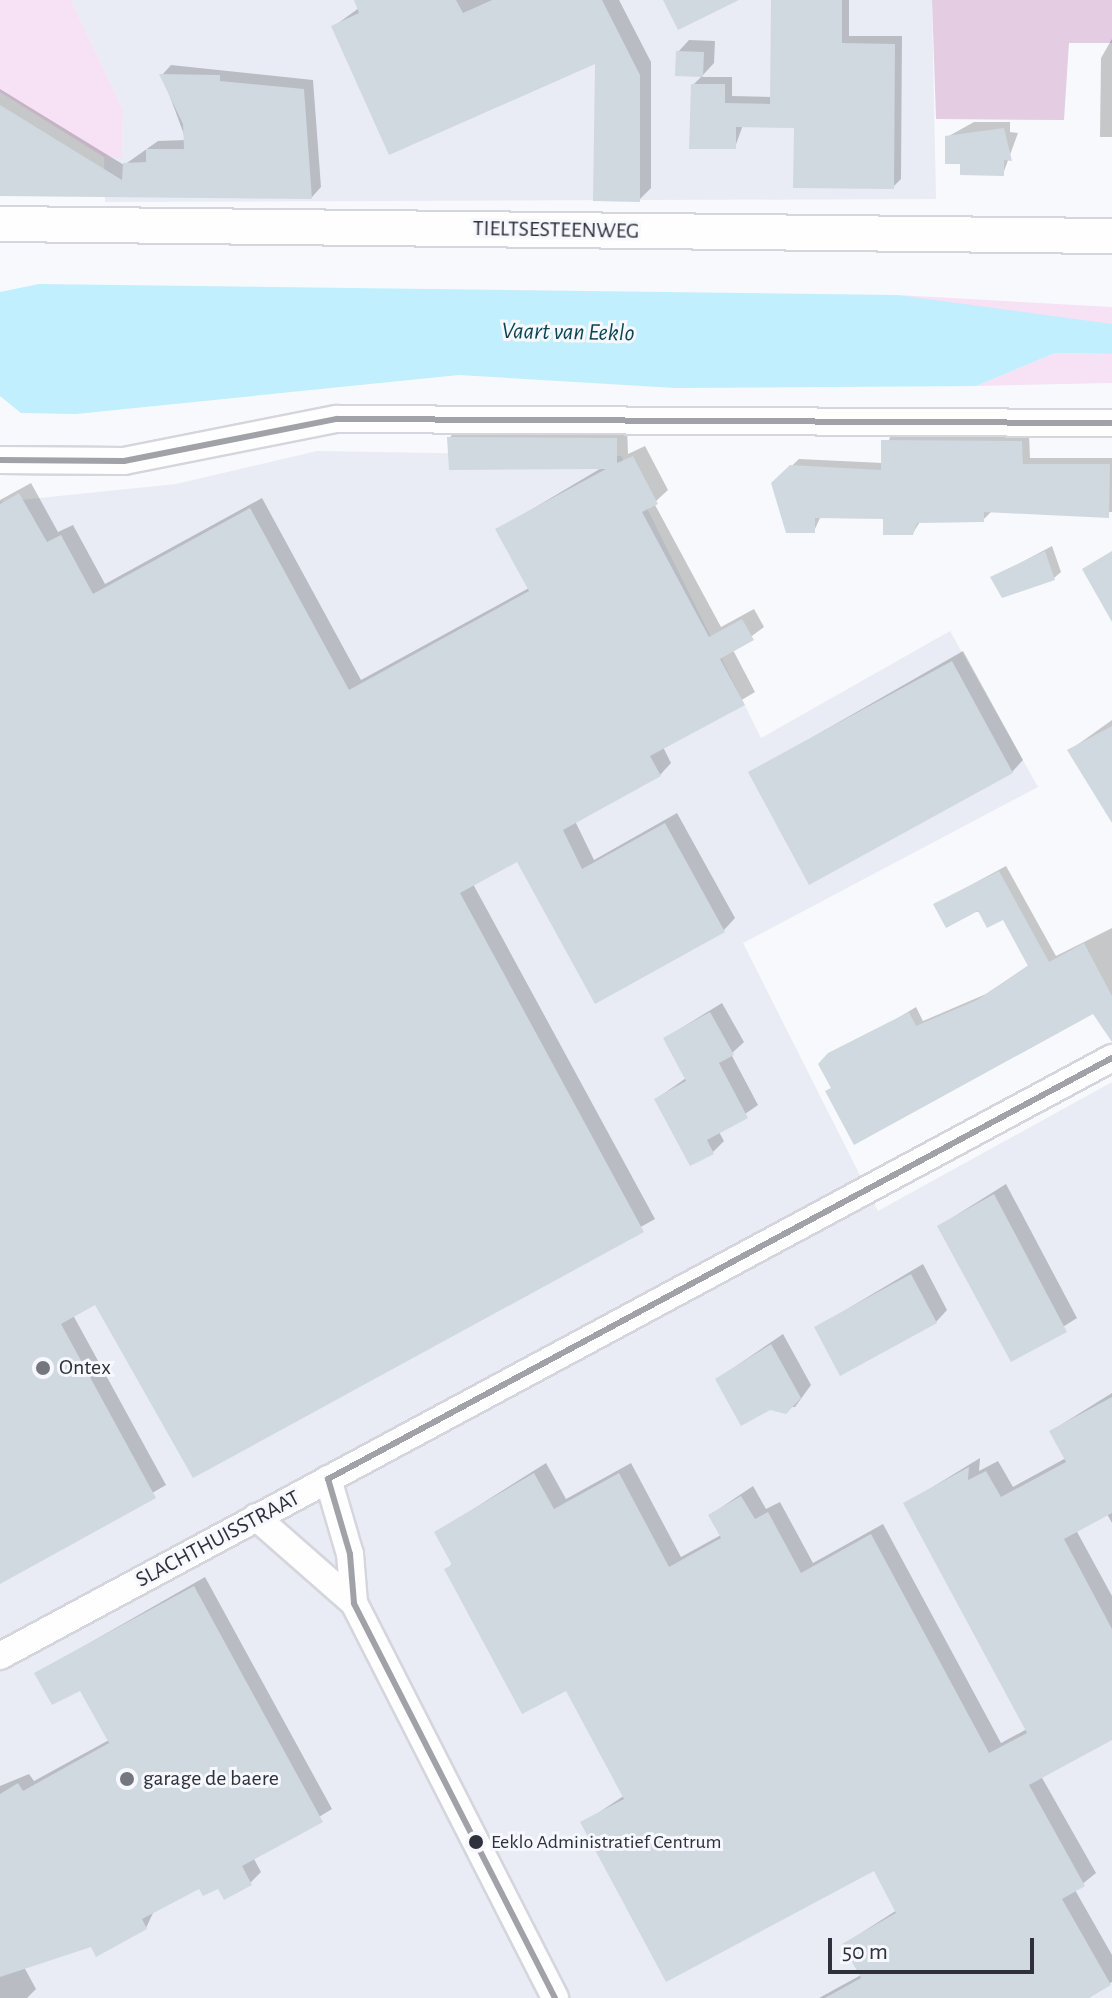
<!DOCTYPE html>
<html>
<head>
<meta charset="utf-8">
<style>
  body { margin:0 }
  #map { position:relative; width:1112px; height:1998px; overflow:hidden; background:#f8f9fc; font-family:"Alegreya Sans",sans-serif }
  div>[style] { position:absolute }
  .built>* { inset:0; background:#e9ecf5 }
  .green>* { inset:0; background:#f6e1f5 }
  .forest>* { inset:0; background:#e4cde3 }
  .water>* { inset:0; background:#c1effd }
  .shadow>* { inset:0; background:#0003 }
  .building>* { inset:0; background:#d0d8e0 }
  .roads { filter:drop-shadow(2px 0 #d5d6dd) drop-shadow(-2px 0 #d5d6dd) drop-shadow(0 2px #d5d6dd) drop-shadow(0 -2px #d5d6dd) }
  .minor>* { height:26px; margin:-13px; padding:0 13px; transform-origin:13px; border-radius:13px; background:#fefeff }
  .major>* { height:34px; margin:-17px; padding:0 17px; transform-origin:17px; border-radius:17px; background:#fefeff }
  .bus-1>* { height:6px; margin:-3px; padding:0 3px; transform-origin:3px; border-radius:3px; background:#a1a2a7 }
  .dots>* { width:22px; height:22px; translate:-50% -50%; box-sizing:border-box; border:4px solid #f6f8fe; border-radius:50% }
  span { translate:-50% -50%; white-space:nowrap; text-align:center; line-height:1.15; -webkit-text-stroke:6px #f6f8fe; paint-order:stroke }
  .bus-label { font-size:20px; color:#2e313c }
  .left { translate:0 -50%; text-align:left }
  .street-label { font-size:22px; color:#2e313c }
  .poi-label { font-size:22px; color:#2e313c }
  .water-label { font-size:24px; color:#0c4653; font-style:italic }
  .scale { position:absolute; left:828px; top:1938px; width:206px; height:36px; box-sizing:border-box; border:4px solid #2e313c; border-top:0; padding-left:10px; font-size:24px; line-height:28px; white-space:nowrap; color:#2e313c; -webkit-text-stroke:6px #f6f8fe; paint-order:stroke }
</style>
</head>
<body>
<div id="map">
  <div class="built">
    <i style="clip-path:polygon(71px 0,932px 0,936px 199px,105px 202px,104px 157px,122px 157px,123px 110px)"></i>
    <i style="clip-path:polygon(317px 451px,621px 456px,761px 738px,950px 631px,1038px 787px,743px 943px,878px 1211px,1112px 1082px,1112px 1998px,0 1998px,0 502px,176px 484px)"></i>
  </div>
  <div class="green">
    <i style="clip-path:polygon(0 0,71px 0,123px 110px,122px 158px,104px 157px,0 92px)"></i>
    <i style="clip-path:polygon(897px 295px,1112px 307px,1112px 324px,1070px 321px)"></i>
    <i style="clip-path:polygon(1055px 353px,1112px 354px,1112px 383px,976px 386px)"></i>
  </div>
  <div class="forest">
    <i style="clip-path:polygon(932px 0,1112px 0,1112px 43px,1069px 43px,1064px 120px,936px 119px)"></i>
  </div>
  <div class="water">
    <i style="clip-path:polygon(39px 284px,897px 295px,1112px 324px,1112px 354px,1055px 353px,976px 386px,675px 388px,459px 375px,76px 414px,21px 413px,0 396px,0 292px)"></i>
  </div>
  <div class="shadow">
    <i style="clip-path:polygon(356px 0,619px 0,651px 62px,651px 188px,639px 200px,597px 61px,334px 26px,359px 8px)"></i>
    <i style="clip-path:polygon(773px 0,849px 0,849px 36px,902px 36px,901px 179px,893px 187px,796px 126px,743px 125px,735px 147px,693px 85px,701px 77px,732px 77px,732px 96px,772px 97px)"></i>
    <i style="clip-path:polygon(1112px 39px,1112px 137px,1100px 137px,1101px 58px)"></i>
    <i style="clip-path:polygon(689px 40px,715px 41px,714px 63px,703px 75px,678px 52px)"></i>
    <i style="clip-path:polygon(171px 65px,313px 80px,321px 187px,312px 197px,0 194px,0 89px,124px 165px,158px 141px,186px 140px,162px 75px)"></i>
    <i style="clip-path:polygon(974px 122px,1010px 122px,1010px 132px,1018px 133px,1003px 174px,962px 162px,947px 137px)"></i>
    <i style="clip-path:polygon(461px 426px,627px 427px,628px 454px,645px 446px,668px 490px,654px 503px,721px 627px,754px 609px,764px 627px,733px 650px,755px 692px,663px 747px,671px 763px,660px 775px,575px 821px,594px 860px,677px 813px,735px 918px,724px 930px,518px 860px,473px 884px,655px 1219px,194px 1476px,96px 1302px,73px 1315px,166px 1485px,0 1581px,0 500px,31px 483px,58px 532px,73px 525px,105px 584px,262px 498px,361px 680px,529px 588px,497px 530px,603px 467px,449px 438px)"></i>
    <i style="clip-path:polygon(891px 433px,1029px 434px,1030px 458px,1112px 458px,1112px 512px,991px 512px,983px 520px,921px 520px,913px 533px,885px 517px,821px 516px,814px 531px,773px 484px,799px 459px,883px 463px)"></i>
    <i style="clip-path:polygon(1052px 546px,1061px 572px,1054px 578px,992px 578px)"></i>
    <i style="clip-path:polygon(963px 651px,1023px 760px,1012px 772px,750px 773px)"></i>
    <i style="clip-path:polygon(1112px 720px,1112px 818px,1070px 750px)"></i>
    <i style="clip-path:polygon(1006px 866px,1056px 956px,1112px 928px,1112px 1020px,1094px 1011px,855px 1142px,821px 1065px,916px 1007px,923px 1021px,986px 994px,1029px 965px,1004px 917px,936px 904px)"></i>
    <i style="clip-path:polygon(722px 1003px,744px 1042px,731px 1054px,758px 1105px,719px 1132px,724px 1141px,713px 1152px,656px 1099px,686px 1078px,665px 1038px)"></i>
    <i style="clip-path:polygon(1006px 1184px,1077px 1318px,1012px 1359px,939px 1226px)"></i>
    <i style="clip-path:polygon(923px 1264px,947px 1310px,936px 1322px,817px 1327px)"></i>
    <i style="clip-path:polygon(783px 1334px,811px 1385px,795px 1407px,769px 1408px,717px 1379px)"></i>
    <i style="clip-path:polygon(1112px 1393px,1112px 1523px,1107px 1514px,1076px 1530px,1112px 1596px,1112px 1737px,1041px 1776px,1096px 1873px,1075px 1890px,1112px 1955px,1112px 1982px,1085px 1998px,819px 1998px,861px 1975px,844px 1944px,897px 1910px,875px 1868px,583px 1823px,625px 1795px,567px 1688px,447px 1569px,453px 1563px,437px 1532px,546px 1463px,566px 1499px,631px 1463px,681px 1557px,721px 1535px,710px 1515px,753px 1486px,766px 1509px,780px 1502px,813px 1563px,883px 1524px,1001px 1743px,1027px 1729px,905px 1504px,980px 1458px,979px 1471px,998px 1461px,1013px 1487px,1066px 1458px,1051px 1431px)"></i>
    <i style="clip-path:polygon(205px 1577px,332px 1809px,253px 1857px,261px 1872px,250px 1883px,200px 1886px,154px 1911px,146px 1928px,24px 1967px,36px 1989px,27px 1998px,0 1998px,0 1786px,29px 1774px,34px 1781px,109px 1740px,81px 1689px,37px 1673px)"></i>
  </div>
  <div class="building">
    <i style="clip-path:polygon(354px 0,456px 0,463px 13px,492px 0,602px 0,640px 75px,640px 202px,593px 201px,595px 64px,389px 155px,331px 26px,359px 13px)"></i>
    <i style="clip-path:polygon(663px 0,739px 0,678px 30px)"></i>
    <i style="clip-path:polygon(771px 0,842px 0,842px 43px,895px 44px,894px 189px,793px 188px,794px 128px,736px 127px,736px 149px,689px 149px,691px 84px,725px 84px,725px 103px,770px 104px)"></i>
    <i style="clip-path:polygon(676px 51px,704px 52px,703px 77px,675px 76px)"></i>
    <i style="clip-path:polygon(159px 74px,220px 75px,220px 81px,304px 89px,312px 199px,0 196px,0 105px,122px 180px,123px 163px,146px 162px,146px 149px,184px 149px,183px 124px)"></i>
    <i style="clip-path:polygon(1004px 128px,1012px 161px,1004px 160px,1004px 176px,960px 175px,960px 164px,945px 164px,945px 136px)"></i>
    <i style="clip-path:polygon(447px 437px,617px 438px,617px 463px,633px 456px,658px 504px,642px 512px,709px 637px,742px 619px,754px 640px,720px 659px,745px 705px,650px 756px,661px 776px,563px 830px,582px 869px,665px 823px,725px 932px,595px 1004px,517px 862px,460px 893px,644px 1232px,193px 1478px,95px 1305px,61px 1324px,156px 1498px,0 1584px,0 504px,19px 493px,47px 542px,61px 535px,93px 594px,250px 508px,349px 690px,529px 591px,495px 529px,606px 469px,449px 470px)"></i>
    <i style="clip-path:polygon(881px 440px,1022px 441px,1023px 464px,1110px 464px,1109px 518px,984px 512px,984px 522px,917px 523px,913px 535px,883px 535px,883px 519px,815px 518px,815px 533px,786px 533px,771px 483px,790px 465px,881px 470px)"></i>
    <i style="clip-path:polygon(1045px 551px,1055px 580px,1002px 598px,990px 577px)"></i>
    <i style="clip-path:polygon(1112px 551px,1112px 622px,1082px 569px)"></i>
    <i style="clip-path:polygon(952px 661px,1013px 773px,809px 885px,748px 772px)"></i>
    <i style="clip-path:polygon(1112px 726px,1112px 823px,1067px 750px)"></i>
    <i style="clip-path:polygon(999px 871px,1049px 962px,1084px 943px,1112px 996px,1112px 1042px,1093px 1014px,854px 1145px,825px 1091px,831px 1088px,818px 1064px,828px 1053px,909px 1012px,916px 1026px,977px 1000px,1028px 966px,1003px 920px,987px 928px,978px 911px,946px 928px,933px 904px)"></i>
    <i style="clip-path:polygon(710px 1012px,734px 1055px,719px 1063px,748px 1118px,707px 1140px,714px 1154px,690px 1166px,654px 1099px,686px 1081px,663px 1038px)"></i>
    <i style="clip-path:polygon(994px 1194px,1067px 1332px,1011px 1362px,937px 1226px)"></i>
    <i style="clip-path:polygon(911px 1274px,937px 1323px,840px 1376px,814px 1327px)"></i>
    <i style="clip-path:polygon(771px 1344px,801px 1398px,786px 1414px,770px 1410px,741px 1426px,715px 1379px)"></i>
    <i style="clip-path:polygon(1112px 1397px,1112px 1513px,1064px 1539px,1112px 1629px,1112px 1740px,1029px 1785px,1085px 1886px,1062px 1899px,1111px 1985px,1089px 1998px,825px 1998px,861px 1978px,842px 1944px,896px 1913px,874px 1871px,666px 1982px,580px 1822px,624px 1799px,566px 1691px,522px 1714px,444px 1569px,452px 1565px,434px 1532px,534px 1473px,554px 1509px,619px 1473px,669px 1567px,721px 1538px,708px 1515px,741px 1496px,755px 1519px,768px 1512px,801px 1573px,871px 1534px,989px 1753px,1027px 1733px,903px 1503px,969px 1467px,968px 1480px,986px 1471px,1001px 1497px,1066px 1462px,1049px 1431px)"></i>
    <i style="clip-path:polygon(194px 1586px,323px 1822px,242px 1866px,252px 1885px,224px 1900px,218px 1889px,203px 1896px,199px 1889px,142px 1919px,147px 1929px,96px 1957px,91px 1947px,0 1977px,0 1794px,18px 1783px,23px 1791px,109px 1743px,80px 1691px,52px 1705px,34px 1673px)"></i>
  </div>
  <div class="roads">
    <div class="minor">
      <i style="left:0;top:460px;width:124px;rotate:0.5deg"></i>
      <i style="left:124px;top:461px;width:217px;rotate:-11.2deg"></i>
      <i style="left:337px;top:419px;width:775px;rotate:0.3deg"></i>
      <i style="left:328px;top:1479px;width:78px;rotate:73.7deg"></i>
      <i style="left:350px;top:1554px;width:49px;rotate:85.3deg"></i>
      <i style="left:256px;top:1517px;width:130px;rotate:41.3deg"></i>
      <i style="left:354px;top:1603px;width:443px;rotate:63deg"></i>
      <i style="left:0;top:1656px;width:1263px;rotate:-28.27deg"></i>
    </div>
    <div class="major">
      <i style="left:0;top:224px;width:1112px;rotate:0.62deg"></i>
    </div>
  </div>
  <div class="bus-1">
    <i style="left:0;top:460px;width:124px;rotate:0.5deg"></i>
    <i style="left:124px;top:461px;width:217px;rotate:-11.2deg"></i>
    <i style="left:337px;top:419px;width:775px;rotate:0.3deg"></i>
    <i style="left:555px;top:1998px;width:443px;rotate:-117deg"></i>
    <i style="left:354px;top:1603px;width:49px;rotate:-94.7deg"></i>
    <i style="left:350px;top:1554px;width:78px;rotate:-106.3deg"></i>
    <i style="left:328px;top:1479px;width:890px;rotate:-28.24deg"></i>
  </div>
  <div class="dots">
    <i style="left:43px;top:1368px;background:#75777f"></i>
    <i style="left:127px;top:1779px;background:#75777f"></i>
    <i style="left:476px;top:1842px;background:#2e313c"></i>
  </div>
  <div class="bus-label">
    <span class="left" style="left:491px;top:1842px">Eeklo Administratief Centrum</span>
  </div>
  <div class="street-label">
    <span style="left:556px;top:230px;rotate:1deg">TIELTSESTEENWEG</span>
    <span style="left:218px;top:1539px;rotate:-28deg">SLACHTHUISSTRAAT</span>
  </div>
  <div class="poi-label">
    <span class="left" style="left:59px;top:1368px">Ontex</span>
    <span class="left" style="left:143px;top:1779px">garage de baere</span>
  </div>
  <div class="water-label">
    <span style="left:568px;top:333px;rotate:1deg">Vaart van Eeklo</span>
  </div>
  <div class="scale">50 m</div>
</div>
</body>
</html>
